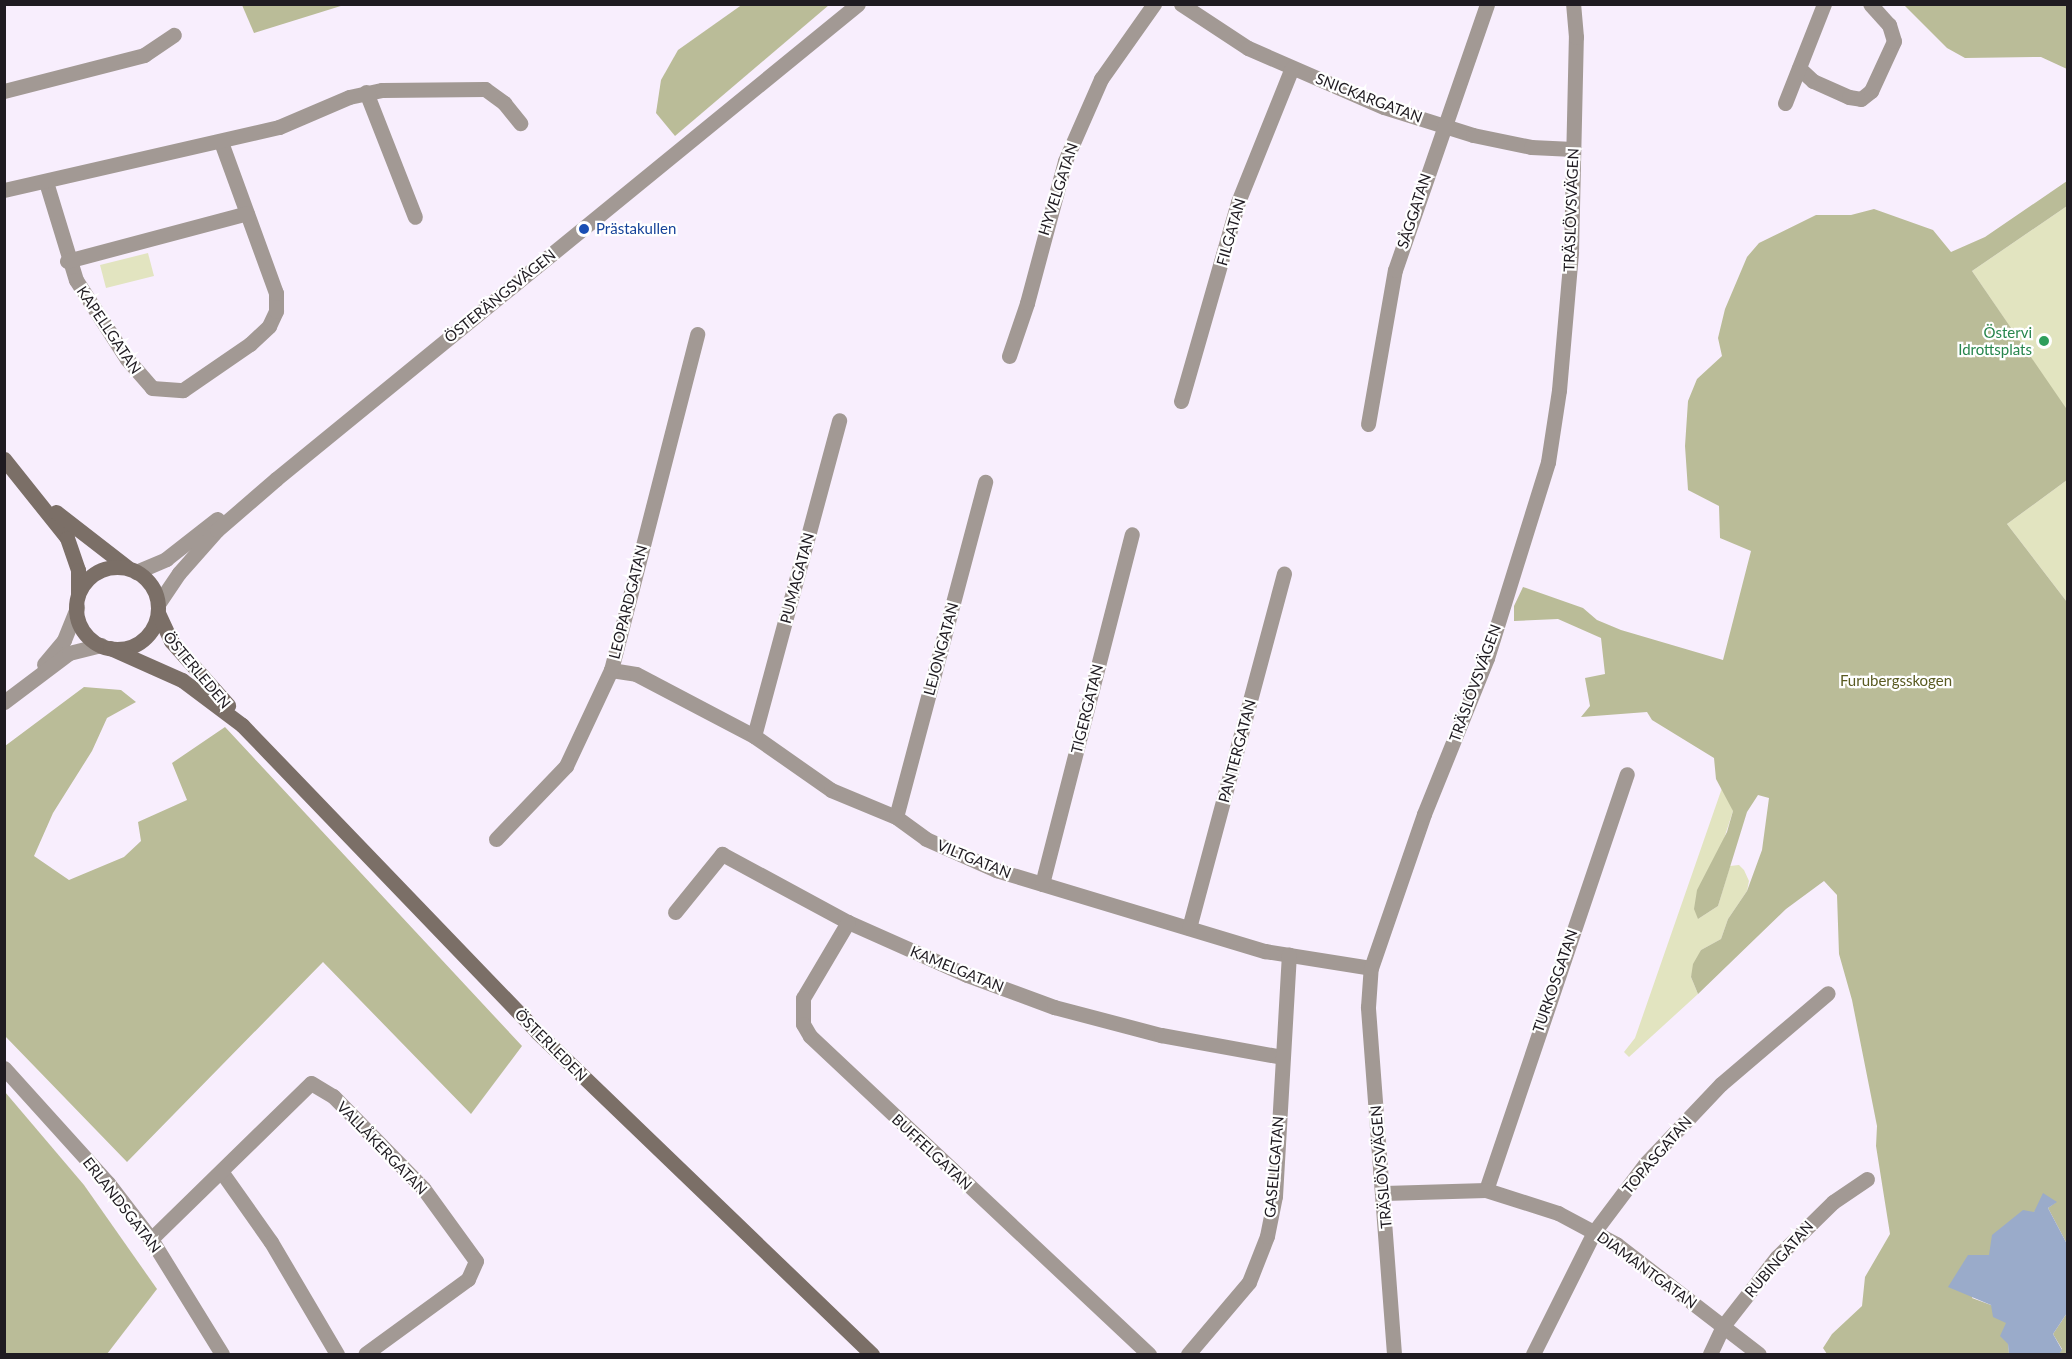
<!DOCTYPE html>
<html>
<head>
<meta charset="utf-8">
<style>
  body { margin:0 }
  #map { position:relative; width:2072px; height:1359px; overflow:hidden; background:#f8eefd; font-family:Lato,sans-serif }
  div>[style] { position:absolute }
  .green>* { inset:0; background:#e2e4c0 }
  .forest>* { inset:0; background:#babc98 }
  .water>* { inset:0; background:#9aabca }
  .minor>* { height:15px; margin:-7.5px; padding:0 7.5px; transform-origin:7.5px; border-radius:7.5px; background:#a29994 }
  .tertiary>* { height:15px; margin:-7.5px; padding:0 7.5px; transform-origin:7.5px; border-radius:7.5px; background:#a29994 }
  .secondary>* { height:15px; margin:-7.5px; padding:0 7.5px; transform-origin:7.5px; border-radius:7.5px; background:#7b6f67 }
  .secondary>.ring { margin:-7.5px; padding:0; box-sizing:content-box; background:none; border:15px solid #7b6f67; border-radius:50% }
  .dots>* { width:16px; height:16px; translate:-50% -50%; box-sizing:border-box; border:3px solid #fff; border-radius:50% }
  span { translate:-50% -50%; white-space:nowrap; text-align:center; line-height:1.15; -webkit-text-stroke:4.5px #fff; paint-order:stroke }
  .street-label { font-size:15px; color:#1f1b21 }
  .transit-label { font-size:15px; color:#164399 }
  .left { translate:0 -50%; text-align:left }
  .leisure-label { font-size:15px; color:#27864d }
  .right { translate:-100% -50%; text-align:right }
  .park-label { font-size:15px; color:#5a5b22 }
  .frame { position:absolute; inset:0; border:6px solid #1f1b21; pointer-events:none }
</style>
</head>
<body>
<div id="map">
  <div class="green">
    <i style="clip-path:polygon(2067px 206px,2067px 411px,1972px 271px)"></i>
    <i style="clip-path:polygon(148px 253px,154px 276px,106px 288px,100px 265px)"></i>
    <i style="clip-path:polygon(2067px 480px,2067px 602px,2007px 524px)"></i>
    <i style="clip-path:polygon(1722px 788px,1730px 792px,1733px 811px,1698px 919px,1718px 906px,1730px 866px,1739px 865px,1744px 870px,1749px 881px,1747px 891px,1728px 919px,1721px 939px,1701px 950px,1691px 977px,1698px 994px,1629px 1057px,1624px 1052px,1635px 1038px)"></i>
  </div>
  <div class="forest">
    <i style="clip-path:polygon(743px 4px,829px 5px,675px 136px,656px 113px,661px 80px,678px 50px)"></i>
    <i style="clip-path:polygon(242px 5px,344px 5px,254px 33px)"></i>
    <i style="clip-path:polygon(1904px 5px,2067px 5px,2067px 69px,2041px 57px,1965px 58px,1947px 48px)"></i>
    <i style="clip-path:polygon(2067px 181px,2067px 206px,1972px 271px,2068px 411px,2067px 480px,2007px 524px,2067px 602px,2067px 1244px,2048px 1208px,2056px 1202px,2034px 1212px,1990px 1255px,1972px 1298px,1991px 1305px,2007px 1323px,2009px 1354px,1827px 1354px,1823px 1348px,1832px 1334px,1862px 1306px,1865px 1277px,1890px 1234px,1876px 1146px,1877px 1126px,1852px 1000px,1839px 954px,1837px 895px,1824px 881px,1786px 909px,1698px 994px,1691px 977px,1693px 964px,1701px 950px,1721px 939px,1728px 919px,1747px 891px,1762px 850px,1769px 798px,1758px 795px,1747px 812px,1718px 906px,1698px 919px,1694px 909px,1697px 890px,1727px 832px,1733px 811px,1716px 779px,1714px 758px,1652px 720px,1647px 712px,1581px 717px,1590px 706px,1585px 678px,1605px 674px,1601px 638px,1558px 619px,1514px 621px,1514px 606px,1523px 587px,1583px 608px,1597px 620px,1621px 630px,1723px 660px,1751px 551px,1720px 538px,1719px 506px,1688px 490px,1685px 446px,1688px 401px,1697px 379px,1722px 356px,1718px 338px,1725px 309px,1747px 257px,1759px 243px,1816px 215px,1851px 215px,1874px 209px,1933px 230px,1951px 252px,1985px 237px)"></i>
    <i style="clip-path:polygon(84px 687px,121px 690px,136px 702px,107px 718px,92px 751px,53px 813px,34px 856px,69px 880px,124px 857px,141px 841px,138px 822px,187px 800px,172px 763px,225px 727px,522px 1046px,471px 1114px,323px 962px,127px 1162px,5px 1036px,5px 746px)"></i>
    <i style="clip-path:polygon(5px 1092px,84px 1185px,157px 1289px,107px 1354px,5px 1354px)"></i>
    <i style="clip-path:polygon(2067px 1313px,2067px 1354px,2059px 1354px,2062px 1349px,2053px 1334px)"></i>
  </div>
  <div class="water">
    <i style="clip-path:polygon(2043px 1193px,2057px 1202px,2048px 1208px,2067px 1244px,2067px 1313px,2053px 1334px,2062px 1350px,2059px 1354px,2009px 1354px,2008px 1344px,2000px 1336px,2006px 1323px,1993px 1317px,1991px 1305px,1948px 1287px,1968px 1255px,1989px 1255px,1992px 1235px,2023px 1210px,2034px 1212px)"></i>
  </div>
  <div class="minor">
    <i style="left:1181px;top:4px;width:80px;rotate:33.3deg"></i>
    <i style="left:1248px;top:48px;width:148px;rotate:23.5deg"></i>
    <i style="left:1384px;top:107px;width:93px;rotate:17.5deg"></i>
    <i style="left:1473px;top:135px;width:59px;rotate:11.7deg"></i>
    <i style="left:1531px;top:147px;width:42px;rotate:2.7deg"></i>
    <i style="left:1799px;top:68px;width:19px;rotate:43deg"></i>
    <i style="left:1813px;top:81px;width:39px;rotate:24deg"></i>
    <i style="left:1849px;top:97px;width:12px;rotate:9deg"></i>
    <i style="left:1861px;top:99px;width:13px;rotate:-39deg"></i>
    <i style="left:1871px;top:91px;width:55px;rotate:-65.3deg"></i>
    <i style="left:1894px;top:41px;width:17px;rotate:-107deg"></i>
    <i style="left:1889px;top:25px;width:28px;rotate:-132deg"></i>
    <i style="left:4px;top:91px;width:145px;rotate:-14.4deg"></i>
    <i style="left:144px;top:55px;width:36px;rotate:-34deg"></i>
    <i style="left:366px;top:92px;width:134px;rotate:68.6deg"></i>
    <i style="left:1785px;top:103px;width:106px;rotate:-68.5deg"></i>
    <i style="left:46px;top:182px;width:102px;rotate:73deg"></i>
    <i style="left:76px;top:280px;width:94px;rotate:57.2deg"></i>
    <i style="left:127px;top:359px;width:38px;rotate:49deg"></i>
    <i style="left:152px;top:388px;width:31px;rotate:4deg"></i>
    <i style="left:183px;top:390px;width:81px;rotate:-34.5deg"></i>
    <i style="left:250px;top:344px;width:26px;rotate:-43deg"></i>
    <i style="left:269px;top:326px;width:17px;rotate:-65deg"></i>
    <i style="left:276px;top:311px;width:18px;rotate:-90deg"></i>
    <i style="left:276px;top:293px;width:161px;rotate:-110deg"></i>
    <i style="left:4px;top:190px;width:282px;rotate:-12.9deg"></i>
    <i style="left:279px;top:127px;width:76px;rotate:-23.2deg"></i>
    <i style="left:349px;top:97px;width:34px;rotate:-12deg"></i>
    <i style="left:382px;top:90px;width:103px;rotate:-0.6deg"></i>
    <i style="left:485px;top:89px;width:24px;rotate:36deg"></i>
    <i style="left:504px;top:103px;width:26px;rotate:51deg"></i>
    <i style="left:67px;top:261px;width:186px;rotate:-14.9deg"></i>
    <i style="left:1009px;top:356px;width:56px;rotate:-71.2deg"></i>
    <i style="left:1027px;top:303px;width:147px;rotate:-75deg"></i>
    <i style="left:1065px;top:161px;width:90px;rotate:-66.3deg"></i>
    <i style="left:1101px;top:79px;width:92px;rotate:-54.8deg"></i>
    <i style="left:1181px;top:401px;width:207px;rotate:-74deg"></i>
    <i style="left:1238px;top:202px;width:144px;rotate:-68.1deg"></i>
    <i style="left:1368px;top:424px;width:156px;rotate:-80.1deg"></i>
    <i style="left:1395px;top:270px;width:281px;rotate:-70.9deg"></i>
    <i style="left:44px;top:664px;width:31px;rotate:-50deg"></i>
    <i style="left:64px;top:640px;width:35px;rotate:-68deg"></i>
    <i style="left:611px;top:670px;width:25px;rotate:9deg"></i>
    <i style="left:636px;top:674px;width:133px;rotate:27.7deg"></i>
    <i style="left:754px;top:736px;width:94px;rotate:35deg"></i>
    <i style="left:831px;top:790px;width:70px;rotate:22.6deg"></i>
    <i style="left:896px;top:817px;width:37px;rotate:36deg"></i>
    <i style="left:926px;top:839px;width:77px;rotate:23.9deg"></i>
    <i style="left:996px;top:870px;width:281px;rotate:16.8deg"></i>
    <i style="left:1265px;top:951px;width:107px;rotate:9.1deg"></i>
    <i style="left:4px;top:702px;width:81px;rotate:-37deg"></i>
    <i style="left:69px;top:653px;width:33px;rotate:-14deg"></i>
    <i style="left:754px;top:736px;width:327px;rotate:-74.9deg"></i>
    <i style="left:896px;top:817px;width:347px;rotate:-75.1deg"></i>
    <i style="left:496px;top:839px;width:101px;rotate:-46.2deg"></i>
    <i style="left:566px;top:766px;width:106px;rotate:-64.9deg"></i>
    <i style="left:611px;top:670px;width:347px;rotate:-75.6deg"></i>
    <i style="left:1042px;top:884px;width:361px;rotate:-75.6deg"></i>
    <i style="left:675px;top:912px;width:75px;rotate:-51deg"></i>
    <i style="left:722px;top:854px;width:143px;rotate:28.4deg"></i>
    <i style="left:848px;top:922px;width:130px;rotate:24deg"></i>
    <i style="left:967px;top:975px;width:93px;rotate:20.2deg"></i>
    <i style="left:1054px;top:1007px;width:111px;rotate:14.7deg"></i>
    <i style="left:1161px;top:1035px;width:123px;rotate:10.3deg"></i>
    <i style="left:848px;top:922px;width:88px;rotate:120.6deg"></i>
    <i style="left:803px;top:998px;width:26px;rotate:90deg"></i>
    <i style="left:803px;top:1024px;width:14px;rotate:60deg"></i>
    <i style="left:810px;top:1036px;width:465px;rotate:43.2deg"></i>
    <i style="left:1189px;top:928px;width:367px;rotate:-75deg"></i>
    <i style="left:4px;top:1068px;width:155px;rotate:47.9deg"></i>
    <i style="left:108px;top:1183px;width:71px;rotate:52.5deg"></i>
    <i style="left:151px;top:1239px;width:135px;rotate:58.3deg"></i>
    <i style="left:223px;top:1174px;width:83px;rotate:54.8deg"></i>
    <i style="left:271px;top:1242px;width:130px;rotate:59.5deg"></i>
    <i style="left:1486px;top:1190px;width:439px;rotate:-71.3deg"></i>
    <i style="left:1384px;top:1193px;width:102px;rotate:-1.7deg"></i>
    <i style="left:1486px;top:1190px;width:76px;rotate:17.7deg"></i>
    <i style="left:1558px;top:1213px;width:66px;rotate:28.1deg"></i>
    <i style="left:1616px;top:1244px;width:180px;rotate:37.6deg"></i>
    <i style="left:151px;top:1239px;width:223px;rotate:-44.3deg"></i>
    <i style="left:311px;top:1083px;width:26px;rotate:31deg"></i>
    <i style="left:333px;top:1096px;width:129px;rotate:45.6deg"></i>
    <i style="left:423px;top:1188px;width:90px;rotate:54deg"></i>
    <i style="left:476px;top:1261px;width:20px;rotate:114deg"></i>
    <i style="left:468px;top:1279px;width:127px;rotate:143.9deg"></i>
    <i style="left:1188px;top:1354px;width:94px;rotate:-49.7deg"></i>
    <i style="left:1249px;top:1282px;width:49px;rotate:-68.6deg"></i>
    <i style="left:1267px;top:1236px;width:41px;rotate:-78.7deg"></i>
    <i style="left:1275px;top:1196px;width:242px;rotate:-86.7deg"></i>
    <i style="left:1533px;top:1354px;width:136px;rotate:-63.4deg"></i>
    <i style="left:1594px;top:1232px;width:86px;rotate:-53deg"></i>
    <i style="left:1646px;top:1163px;width:109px;rotate:-46.5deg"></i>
    <i style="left:1721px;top:1084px;width:140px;rotate:-40.4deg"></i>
    <i style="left:1710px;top:1354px;width:31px;rotate:-65deg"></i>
    <i style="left:1723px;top:1326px;width:88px;rotate:-52deg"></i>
    <i style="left:1777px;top:1257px;width:78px;rotate:-44.5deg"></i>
    <i style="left:1833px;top:1202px;width:41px;rotate:-34.1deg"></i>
  </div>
  <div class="tertiary">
    <i style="left:136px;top:572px;width:33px;rotate:-23deg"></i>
    <i style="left:166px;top:559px;width:65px;rotate:-38.1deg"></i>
    <i style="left:158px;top:604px;width:37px;rotate:-56deg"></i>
    <i style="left:179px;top:573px;width:57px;rotate:-48.5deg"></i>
    <i style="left:217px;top:530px;width:78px;rotate:-40.8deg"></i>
    <i style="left:276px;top:479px;width:751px;rotate:-39.22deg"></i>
    <i style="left:1394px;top:1354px;width:348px;rotate:-94.3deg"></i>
    <i style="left:1368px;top:1007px;width:39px;rotate:-86deg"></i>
    <i style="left:1371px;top:968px;width:163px;rotate:-71deg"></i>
    <i style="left:1424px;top:814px;width:168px;rotate:-68deg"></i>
    <i style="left:1487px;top:658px;width:205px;rotate:-72.7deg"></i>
    <i style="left:1548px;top:462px;width:73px;rotate:-81.3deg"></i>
    <i style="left:1559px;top:390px;width:139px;rotate:-85deg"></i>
    <i style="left:1571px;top:252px;width:215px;rotate:-88.7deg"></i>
    <i style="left:1576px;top:37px;width:33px;rotate:-95deg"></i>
  </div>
  <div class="secondary">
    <i style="left:4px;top:459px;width:101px;rotate:51.4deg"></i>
    <i style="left:67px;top:538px;width:34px;rotate:71deg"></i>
    <i style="left:78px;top:570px;width:24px;rotate:90deg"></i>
    <i style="left:56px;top:512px;width:90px;rotate:37.8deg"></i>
    <i class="ring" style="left:76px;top:567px;width:67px;height:67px"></i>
    <i style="left:158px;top:613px;width:31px;rotate:65deg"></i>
    <i style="left:171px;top:641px;width:86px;rotate:48.3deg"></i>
    <i style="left:110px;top:648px;width:79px;rotate:24deg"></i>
    <i style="left:182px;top:680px;width:75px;rotate:36.9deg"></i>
    <i style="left:242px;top:725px;width:426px;rotate:46.1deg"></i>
    <i style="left:537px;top:1032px;width:465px;rotate:43.9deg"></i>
  </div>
  <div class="dots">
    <i style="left:584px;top:229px;background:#1a4fb4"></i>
    <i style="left:2044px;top:341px;background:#2e9e5b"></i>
  </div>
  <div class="street-label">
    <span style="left:1369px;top:98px;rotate:21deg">SNICKARGATAN</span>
    <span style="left:1058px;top:189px;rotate:-72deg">HYVELGATAN</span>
    <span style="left:1571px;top:210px;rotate:-88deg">TRÄSLÖVSVÄGEN</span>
    <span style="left:1414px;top:211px;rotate:-72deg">SÅGGATAN</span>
    <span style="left:1231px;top:232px;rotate:-74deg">FILGATAN</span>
    <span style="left:500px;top:296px;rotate:-39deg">ÖSTERÄNGSVÄGEN</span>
    <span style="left:109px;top:330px;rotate:56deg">KAPELLGATAN</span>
    <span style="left:797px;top:578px;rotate:-75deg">PUMAGATAN</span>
    <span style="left:628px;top:602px;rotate:-76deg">LEOPARDGATAN</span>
    <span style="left:941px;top:649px;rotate:-75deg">LEJONGATAN</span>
    <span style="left:197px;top:670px;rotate:50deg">ÖSTERLEDEN</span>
    <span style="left:1475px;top:683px;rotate:-70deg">TRÄSLÖVSVÄGEN</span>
    <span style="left:1087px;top:709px;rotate:-76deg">TIGERGATAN</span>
    <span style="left:1237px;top:751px;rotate:-75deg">PANTERGATAN</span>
    <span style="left:974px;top:859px;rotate:22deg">VILTGATAN</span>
    <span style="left:957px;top:969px;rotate:22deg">KAMELGATAN</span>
    <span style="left:1555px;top:981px;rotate:-71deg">TURKOSGATAN</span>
    <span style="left:551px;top:1045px;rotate:45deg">ÖSTERLEDEN</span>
    <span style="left:382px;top:1148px;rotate:46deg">VALLÅKERGATAN</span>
    <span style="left:932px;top:1152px;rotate:43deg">BUFFELGATAN</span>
    <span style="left:1657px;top:1155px;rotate:-49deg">TOPASGATAN</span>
    <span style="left:1274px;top:1167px;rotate:-85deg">GASELLGATAN</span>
    <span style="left:1381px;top:1167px;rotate:-95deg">TRÄSLÖVSVÄGEN</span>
    <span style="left:122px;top:1205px;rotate:52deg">ERLANDSGATAN</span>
    <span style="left:1779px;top:1259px;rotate:-49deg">RUBINGATAN</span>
    <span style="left:1647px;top:1270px;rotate:36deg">DIAMANTGATAN</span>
  </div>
  <div class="transit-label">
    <span class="left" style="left:596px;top:229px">Prästakullen</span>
  </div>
  <div class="leisure-label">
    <span class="right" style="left:2032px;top:341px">Östervi<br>Idrottsplats</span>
  </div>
  <div class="park-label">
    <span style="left:1896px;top:681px">Furubergsskogen</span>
  </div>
  <div class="frame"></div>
</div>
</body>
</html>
